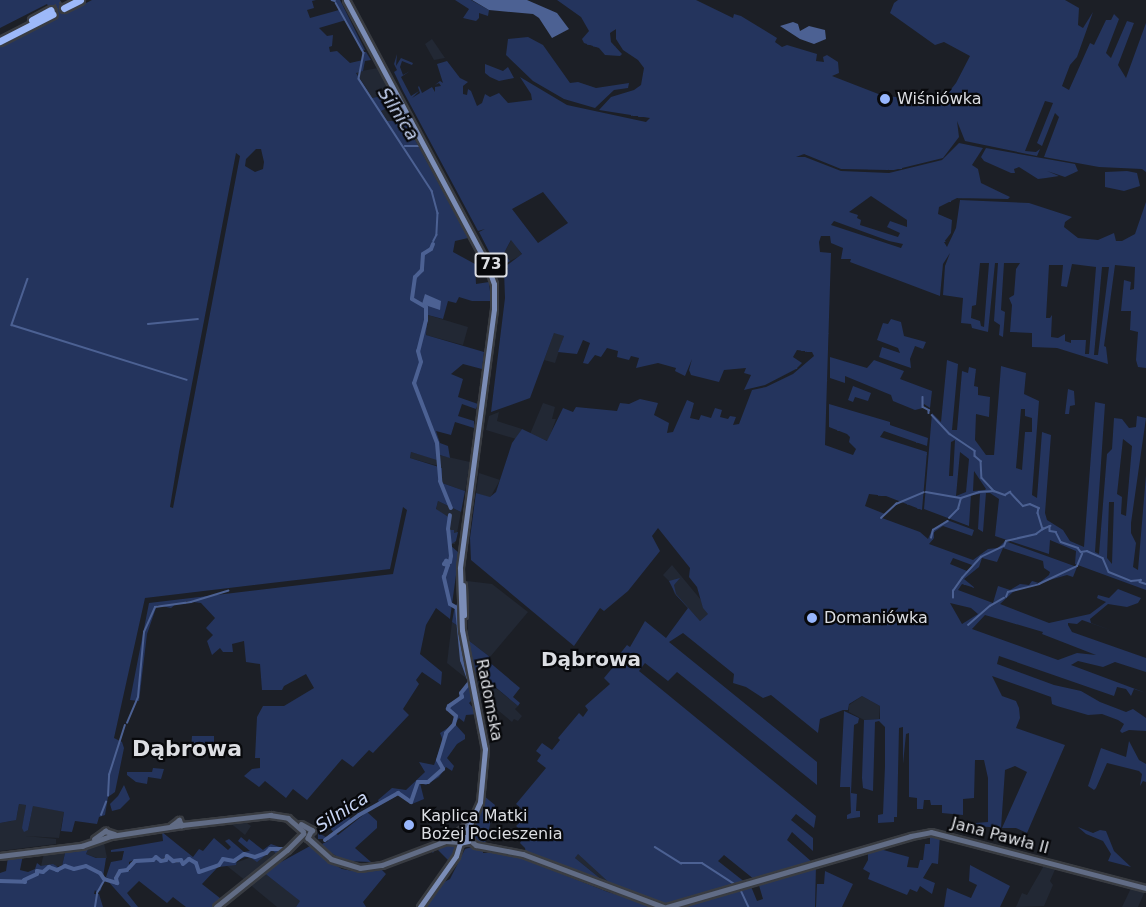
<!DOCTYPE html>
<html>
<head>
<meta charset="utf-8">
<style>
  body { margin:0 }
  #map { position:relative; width:1146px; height:907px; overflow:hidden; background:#1c1f26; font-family:"DejaVu Sans",sans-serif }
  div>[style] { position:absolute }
  .built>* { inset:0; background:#222834 }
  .green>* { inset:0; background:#24345d }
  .water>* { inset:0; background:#4c6193 }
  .stream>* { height:1.5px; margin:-0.75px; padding:0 0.75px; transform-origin:0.75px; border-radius:0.75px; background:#4c6193 }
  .river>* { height:4px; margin:-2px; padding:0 2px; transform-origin:2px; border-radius:2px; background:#4c6193 }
  .highway-tunnel>* { height:7px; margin-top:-3.5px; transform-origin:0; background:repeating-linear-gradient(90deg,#393c42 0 7px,transparent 0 10.5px) }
  .roads { filter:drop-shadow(2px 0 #393c42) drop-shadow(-2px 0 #393c42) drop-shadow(0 2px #393c42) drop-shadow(0 -2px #393c42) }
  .secondary>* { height:4.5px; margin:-2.25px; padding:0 2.25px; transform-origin:2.25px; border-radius:2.25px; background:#616c85 }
  .primary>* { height:5px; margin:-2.5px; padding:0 2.5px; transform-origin:2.5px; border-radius:2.5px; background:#7b8db7 }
  .highway>* { height:7px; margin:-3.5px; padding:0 3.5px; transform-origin:3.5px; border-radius:3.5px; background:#9db9f9 }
  .dots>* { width:16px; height:16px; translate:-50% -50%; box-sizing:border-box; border:3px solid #08090c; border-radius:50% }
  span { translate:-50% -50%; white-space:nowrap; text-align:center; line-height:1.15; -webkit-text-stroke:4.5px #08090c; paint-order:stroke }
  .shield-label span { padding:2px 4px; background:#08090c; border:2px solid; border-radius:4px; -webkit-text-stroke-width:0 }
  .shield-label { font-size:15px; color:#dcdee3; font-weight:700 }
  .poi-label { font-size:16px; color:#dcdee3 }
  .left { translate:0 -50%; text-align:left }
  .street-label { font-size:16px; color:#dcdee3 }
  .water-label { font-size:18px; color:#c7d4f3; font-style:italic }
  .quarter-label { font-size:20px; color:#dcdee3; font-weight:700 }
  .district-label { font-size:22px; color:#dcdee3; font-weight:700 }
</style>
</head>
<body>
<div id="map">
  <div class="built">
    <i style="clip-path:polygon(432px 39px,445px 58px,434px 60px,425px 44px)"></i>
    <i style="clip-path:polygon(378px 68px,391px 94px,372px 98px,356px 72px)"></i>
    <i style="clip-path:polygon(397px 103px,406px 121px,387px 121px,381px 111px)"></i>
    <i style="clip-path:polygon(512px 239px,522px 255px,510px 261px,504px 253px)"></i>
    <i style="clip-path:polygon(428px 315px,468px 327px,463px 345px,426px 335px)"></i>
    <i style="clip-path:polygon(554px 332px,564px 336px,555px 363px,544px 360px)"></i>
    <i style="clip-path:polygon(543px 403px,555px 407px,552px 419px,556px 419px,548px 441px,530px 434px)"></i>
    <i style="clip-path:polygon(499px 412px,497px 421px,522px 429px,516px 439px,486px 430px,489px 416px)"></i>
    <i style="clip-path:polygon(411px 452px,439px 460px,439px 455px,470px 462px,465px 491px,442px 483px,442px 467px,410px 458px)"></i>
    <i style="clip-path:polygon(479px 473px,500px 480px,490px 498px,476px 493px)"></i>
    <i style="clip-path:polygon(438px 501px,461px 512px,455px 544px,450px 544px,450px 518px,436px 510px)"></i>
    <i style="clip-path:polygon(672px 565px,711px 612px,700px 621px,674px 593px,672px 584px,663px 575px)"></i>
    <i style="clip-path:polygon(467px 581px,492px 584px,528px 612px,490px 657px,468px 640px)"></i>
    <i style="clip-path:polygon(452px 622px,458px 626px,467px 679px,447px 663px)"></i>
    <i style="clip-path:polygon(475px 671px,518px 706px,515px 709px,522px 716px,518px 721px,514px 719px,512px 722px,482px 697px)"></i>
    <i style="clip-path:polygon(862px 696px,880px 706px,879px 719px,864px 720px,849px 712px,849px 705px)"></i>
    <i style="clip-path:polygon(19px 804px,26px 805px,23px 826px,28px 830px,33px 805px,64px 812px,59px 838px,26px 836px,56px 839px,56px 844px,0 851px,0 823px,11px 821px,17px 815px)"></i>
    <i style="clip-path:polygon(243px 820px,251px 826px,245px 835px,229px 822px)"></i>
    <i style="clip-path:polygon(104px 843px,107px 858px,97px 858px,86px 854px,90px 845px)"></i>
    <i style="clip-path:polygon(66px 849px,62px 866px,41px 866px,44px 853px)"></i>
    <i style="clip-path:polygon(273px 849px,278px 855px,246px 881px,227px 866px)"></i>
    <i style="clip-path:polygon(577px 853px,614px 884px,607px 884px,575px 858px)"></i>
    <i style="clip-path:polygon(1046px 862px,1057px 865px,1050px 881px,1053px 885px,1044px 906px,1016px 907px,1022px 893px,1027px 895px)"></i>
    <i style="clip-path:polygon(263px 872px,301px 901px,296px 907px,277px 907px,248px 883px)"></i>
    <i style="clip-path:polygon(1132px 886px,1146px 889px,1138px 907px,1122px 907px)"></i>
  </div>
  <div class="green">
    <i style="clip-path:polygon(evenodd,0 0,60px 0,67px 13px,92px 0,316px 0,312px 1px,314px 8px,307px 10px,310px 18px,339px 10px,335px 2px,330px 0,340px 0,365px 50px,361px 51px,346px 20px,319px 28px,327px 36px,333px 35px,332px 46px,329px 47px,330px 52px,337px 51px,350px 63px,363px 60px,363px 52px,366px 52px,371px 60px,365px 61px,363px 71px,356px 73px,372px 98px,391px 94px,395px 104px,381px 111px,387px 121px,408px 121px,415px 134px,413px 136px,468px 238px,455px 241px,453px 252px,475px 264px,476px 284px,489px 282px,491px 301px,472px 301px,459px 297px,456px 303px,448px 301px,443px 319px,428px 315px,426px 335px,484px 352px,482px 369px,463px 364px,451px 374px,463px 379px,458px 397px,478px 404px,476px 409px,462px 404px,458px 416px,474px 421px,474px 428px,455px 422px,451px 435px,436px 431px,440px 443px,448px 446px,450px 458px,440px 455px,440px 461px,411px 452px,410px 458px,442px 468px,442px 483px,465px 491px,461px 512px,438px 501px,436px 509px,450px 518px,449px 530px,454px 530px,454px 533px,458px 532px,456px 541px,450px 545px,459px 553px,450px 619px,436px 608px,426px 625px,420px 654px,442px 672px,441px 685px,422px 672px,416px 680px,419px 684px,403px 709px,409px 715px,373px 753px,369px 750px,353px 767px,342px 759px,307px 800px,293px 789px,286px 798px,265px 781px,259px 787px,244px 776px,252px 769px,260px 768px,260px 758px,255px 758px,257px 717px,263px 706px,284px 706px,314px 688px,306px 674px,284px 686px,282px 690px,262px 690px,260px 664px,246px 662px,244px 641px,232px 644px,233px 652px,223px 652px,220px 648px,212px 655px,207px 641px,213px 635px,206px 628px,215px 618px,201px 603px,186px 601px,186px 604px,177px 603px,171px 608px,157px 605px,147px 634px,139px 701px,130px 700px,149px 603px,393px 574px,407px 510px,403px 507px,390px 569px,145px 598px,114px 738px,122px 742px,124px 748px,115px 792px,108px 797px,105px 815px,99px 817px,97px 824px,75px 821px,72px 832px,61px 831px,64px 812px,33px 806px,28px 830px,24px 832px,22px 828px,26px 805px,19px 804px,16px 820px,0 823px,0 47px,55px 19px,47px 4px,0 28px,0 0,256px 149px,261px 149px,264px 162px,263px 169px,255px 172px,245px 166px,246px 159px,256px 149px,0 0,236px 153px,240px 156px,173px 508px,170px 507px,179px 452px,236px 153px)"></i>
    <i style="clip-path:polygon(455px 0,471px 0,489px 10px,488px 16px,479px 13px,479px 18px,476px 21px,463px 18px,469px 9px)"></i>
    <i style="clip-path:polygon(evenodd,557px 0,696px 0,733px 18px,734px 14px,741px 16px,777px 38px,775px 42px,782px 47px,787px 45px,817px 54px,816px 61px,824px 62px,823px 57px,827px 55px,838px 62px,839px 73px,832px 76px,881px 95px,940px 103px,956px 83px,970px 56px,944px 42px,935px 45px,890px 13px,894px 3px,898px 0,1065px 0,1079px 8px,1078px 25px,1083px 28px,1093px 12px,1077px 57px,1070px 65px,1062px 86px,1069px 90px,1090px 43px,1094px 45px,1106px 20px,1111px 20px,1114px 14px,1119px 19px,1106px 53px,1111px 58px,1127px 21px,1134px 23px,1118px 65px,1126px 78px,1146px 23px,1146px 172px,1142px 169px,1099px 167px,1044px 157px,1059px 117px,1055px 113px,1042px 146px,1037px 143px,1053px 103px,1045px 101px,1025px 151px,1036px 152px,1040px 149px,1037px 156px,965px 141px,957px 121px,959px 137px,943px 158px,894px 170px,841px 169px,804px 154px,796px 157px,805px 157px,841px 171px,889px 173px,942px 160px,959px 143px,983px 148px,972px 165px,978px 169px,981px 183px,1010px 197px,1008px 199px,957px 198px,939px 207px,938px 214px,952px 220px,951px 233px,944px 242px,947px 247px,956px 228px,960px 200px,1029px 203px,1072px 217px,1065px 222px,1064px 227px,1078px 238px,1098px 240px,1114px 233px,1116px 241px,1122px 241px,1135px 234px,1146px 202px,1146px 368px,1138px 367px,1136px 360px,1138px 332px,1130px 330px,1131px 311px,1121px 311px,1124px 280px,1131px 282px,1130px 290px,1134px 289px,1135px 267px,1115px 265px,1104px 346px,1106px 347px,1108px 364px,1057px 348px,1032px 347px,1032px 333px,1010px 332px,1012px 305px,1009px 298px,1014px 295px,1016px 269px,1020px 263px,1004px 263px,1001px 310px,1005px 312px,1003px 337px,999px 335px,1000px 325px,994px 321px,998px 263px,995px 263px,988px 332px,972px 328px,971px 324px,961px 323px,963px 298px,943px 295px,945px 266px,950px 253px,943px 264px,940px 296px,850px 262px,851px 259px,841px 259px,843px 248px,831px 243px,830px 236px,821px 236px,819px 242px,820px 252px,831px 253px,825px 445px,853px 455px,856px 449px,849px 442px,850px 437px,847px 434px,829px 427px,829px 404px,890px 422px,890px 425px,928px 438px,927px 446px,884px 431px,880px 437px,927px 452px,922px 510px,886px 496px,869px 494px,865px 506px,885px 514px,882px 518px,920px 532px,928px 539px,932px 530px,947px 520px,974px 530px,972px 536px,943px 526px,934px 532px,934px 538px,929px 544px,973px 560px,988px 549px,998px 548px,1005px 541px,1077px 567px,1073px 577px,1067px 575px,1022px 588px,1013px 592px,1000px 604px,1049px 623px,1090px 614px,1106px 602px,1097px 598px,1098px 595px,1109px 598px,1118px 589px,1141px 598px,1138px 603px,1127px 607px,1108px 604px,1090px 619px,1091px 623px,1116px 632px,1082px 620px,1077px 624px,1068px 623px,1068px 625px,1072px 632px,1146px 658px,1146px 672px,1115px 662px,1103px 667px,1078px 661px,1071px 665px,1146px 693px,1134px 689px,1131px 696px,1126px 689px,1117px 687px,1114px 696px,999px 656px,997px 664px,1054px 685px,1081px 691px,1100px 702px,1126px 712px,1133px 709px,1146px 718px,1146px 731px,1129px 730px,1122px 733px,1120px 731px,1124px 724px,1118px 720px,1102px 714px,1088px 715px,1057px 706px,1052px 704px,1051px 697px,992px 676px,1002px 696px,1016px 701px,1019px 708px,1020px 718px,1016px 728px,1065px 745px,1027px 833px,1016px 828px,1002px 828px,1027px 772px,1015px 766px,1005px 770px,1001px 828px,977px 826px,976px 823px,988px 822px,988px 778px,984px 760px,975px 760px,974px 798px,963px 799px,963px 815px,942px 813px,942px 805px,931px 805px,930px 800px,924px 800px,923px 809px,917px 809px,917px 798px,909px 797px,909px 733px,906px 734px,903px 764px,903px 727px,899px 728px,897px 817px,894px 817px,894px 822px,878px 823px,878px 815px,883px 814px,885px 766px,885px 727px,879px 721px,875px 722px,873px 791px,863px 788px,862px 778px,864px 720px,880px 719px,880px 706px,862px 696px,849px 704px,848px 710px,843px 710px,820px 719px,818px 733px,771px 695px,763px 698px,746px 687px,733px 683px,734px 674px,683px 633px,669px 642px,817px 762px,817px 785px,677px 672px,668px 681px,645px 663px,639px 671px,816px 816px,814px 828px,796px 814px,791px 820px,813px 838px,813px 851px,792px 832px,787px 840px,812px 862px,811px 864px,755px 880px,724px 855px,718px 861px,746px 883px,665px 906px,614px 887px,578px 854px,575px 858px,607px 884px,526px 854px,525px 848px,520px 843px,525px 833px,516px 826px,522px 820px,518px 816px,523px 810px,516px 804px,546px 768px,537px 761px,541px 755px,536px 751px,542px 743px,552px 750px,560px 740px,558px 738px,579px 713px,583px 717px,588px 710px,585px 706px,610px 684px,604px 678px,614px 666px,608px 660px,610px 657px,615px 660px,627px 645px,630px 647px,645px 621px,666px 638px,688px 608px,676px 595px,669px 581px,680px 578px,674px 585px,676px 594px,700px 621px,708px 614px,703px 608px,697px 587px,689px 577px,690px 568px,658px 528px,652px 536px,660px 551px,628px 591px,604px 611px,600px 608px,574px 646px,471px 560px,470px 538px,476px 493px,490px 497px,496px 492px,512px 443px,522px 429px,547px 441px,563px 408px,573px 412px,576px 407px,617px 411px,620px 403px,629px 404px,640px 399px,658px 403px,654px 415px,669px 423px,667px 433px,673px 432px,687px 400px,694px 403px,690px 418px,699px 420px,701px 415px,711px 418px,715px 408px,722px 410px,720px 417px,728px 419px,730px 416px,736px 417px,733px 425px,739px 424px,752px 390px,766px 387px,793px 374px,814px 356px,812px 352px,797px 350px,793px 357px,802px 363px,796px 369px,765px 385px,744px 390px,751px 375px,744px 373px,746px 368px,724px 370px,719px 382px,691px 375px,689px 370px,692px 359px,685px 376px,675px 371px,676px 368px,658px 363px,636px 368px,639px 358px,631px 356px,629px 360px,617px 357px,618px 351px,607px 348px,601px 357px,595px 355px,588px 364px,583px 363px,590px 343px,583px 340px,577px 354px,558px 352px,564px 336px,554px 333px,530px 398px,491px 412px,505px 298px,504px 271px,508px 269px,506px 266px,522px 254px,511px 240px,504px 253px,510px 261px,498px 269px,479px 232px,485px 229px,478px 231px,403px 91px,394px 72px,397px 70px,394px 64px,397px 54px,396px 66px,401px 58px,413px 63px,412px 65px,402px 61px,400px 67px,403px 75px,410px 71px,401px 77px,411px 96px,419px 91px,412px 98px,420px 93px,418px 87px,419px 86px,422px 93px,432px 87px,435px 92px,435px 87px,441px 86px,439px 83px,435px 85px,440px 81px,443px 83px,437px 64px,447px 61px,460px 78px,468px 82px,463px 86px,463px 94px,467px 95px,468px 89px,471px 91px,477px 106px,482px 103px,485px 94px,490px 97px,499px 93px,508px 103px,532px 100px,531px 94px,520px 77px,567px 105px,646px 122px,650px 118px,599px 110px,611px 97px,634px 90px,641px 85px,644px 68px,638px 60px,623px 50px,616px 39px,616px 29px,610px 33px,611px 42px,622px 54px,620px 56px,605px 55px,599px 48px,584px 43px,582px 39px,589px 31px,581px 17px,557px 0,543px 192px,568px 223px,538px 243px,512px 209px,543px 192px,557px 0,871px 196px,907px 220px,907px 227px,890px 221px,887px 227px,900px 233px,898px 237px,860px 225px,861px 220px,857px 218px,858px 215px,849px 212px,871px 196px,557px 0,834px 221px,889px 241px,903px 244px,901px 248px,831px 225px,834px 221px,557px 0,980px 263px,989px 263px,984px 327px,981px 326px,980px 321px,971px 318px,972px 306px,976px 305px,980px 263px,557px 0,1072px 264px,1096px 267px,1089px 354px,1085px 354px,1086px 340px,1071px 340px,1071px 343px,1065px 341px,1065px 334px,1058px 338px,1051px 337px,1052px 315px,1050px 318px,1046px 318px,1049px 265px,1063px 265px,1061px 286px,1067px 287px,1072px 264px,557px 0,1102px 267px,1109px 267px,1098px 355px,1094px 355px,1102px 267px,557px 0,1003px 548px,1043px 561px,1044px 568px,1050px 572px,1049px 575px,1039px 583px,1032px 581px,1029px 585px,1020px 584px,1010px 590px,998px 586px,993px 603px,958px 590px,962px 584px,975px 588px,964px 579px,979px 567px,982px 558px,997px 562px,1003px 548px,557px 0,953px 558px,972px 565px,972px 567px,967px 571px,950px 564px,953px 558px,557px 0,950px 603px,971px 608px,978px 614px,962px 624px,950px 603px,557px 0,985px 615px,1043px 632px,1042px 634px,1096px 655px,1077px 653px,1058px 660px,972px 629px,985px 615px)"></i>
    <i style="clip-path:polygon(528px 37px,543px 45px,570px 83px,578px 82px,596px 88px,629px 83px,628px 88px,614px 90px,595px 108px,564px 99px,533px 81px,506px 55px,508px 39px)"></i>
    <i style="clip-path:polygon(485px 64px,503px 71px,508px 67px,514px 78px,499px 81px,490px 77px,485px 73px)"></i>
    <i style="clip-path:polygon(986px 148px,1075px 164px,1078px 171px,1065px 177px,1047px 171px,1059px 176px,1046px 178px,1038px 179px,1019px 167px,1014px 169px,1015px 173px,1011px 173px,984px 161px,981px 157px)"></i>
    <i style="clip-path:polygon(1127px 171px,1137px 173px,1140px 186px,1124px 191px,1105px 187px,1105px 172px)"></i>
    <i style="clip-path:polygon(891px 319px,901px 322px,904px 336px,926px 342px,923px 349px,915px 346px,910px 359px,911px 368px,879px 357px,882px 347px,900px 353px,898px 348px,877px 340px,883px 323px,888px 324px)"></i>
    <i style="clip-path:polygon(830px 357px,867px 368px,874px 360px,904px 371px,900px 379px,932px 391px,930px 408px,924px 404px,923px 408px,915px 410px,893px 401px,891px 395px,845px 376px,845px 383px,830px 378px)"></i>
    <i style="clip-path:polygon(evenodd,947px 360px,958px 364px,952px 430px,957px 430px,962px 371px,968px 373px,969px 367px,976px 369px,974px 386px,978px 387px,978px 395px,990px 397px,989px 417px,976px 414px,975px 440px,986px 455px,994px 455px,1001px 366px,1026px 373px,1024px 394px,1039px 401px,1032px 495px,1037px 498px,1042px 432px,1051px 435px,1045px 513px,1047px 520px,1063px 530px,1070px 541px,1084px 547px,1095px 402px,1105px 404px,1095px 552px,1099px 554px,1107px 454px,1112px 449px,1114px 418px,1122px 419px,1129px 428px,1136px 427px,1137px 416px,1146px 418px,1131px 523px,1131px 533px,1136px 543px,1133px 567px,1138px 570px,1146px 475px,1146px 590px,1075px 564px,1076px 551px,1050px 540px,1049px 554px,995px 536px,999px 499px,990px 493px,986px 493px,983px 532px,978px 529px,980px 494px,971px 495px,969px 526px,924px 509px,932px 413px,941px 422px,947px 360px,1021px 409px,1025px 409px,1025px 416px,1032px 418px,1032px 432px,1025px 432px,1022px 470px,1016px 468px,1021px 409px,947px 360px,1123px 439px,1132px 446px,1126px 516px,1121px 514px,1122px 497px,1117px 494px,1123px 439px,947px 360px,955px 440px,953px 476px,949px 476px,951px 442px,955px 440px,947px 360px,960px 452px,969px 459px,966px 492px,956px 496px,960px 452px,947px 360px,974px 471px,986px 489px,985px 490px,973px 491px,974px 471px,947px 360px,1109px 502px,1114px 502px,1112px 564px,1107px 558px,1109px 502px)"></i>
    <i style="clip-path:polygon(853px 386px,871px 393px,868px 401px,855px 397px,853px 402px,848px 400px)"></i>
    <i style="clip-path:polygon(1068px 389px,1074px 391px,1075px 405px,1070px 406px,1069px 414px,1065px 414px)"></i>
    <i style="clip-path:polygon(458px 604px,464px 649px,462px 660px,458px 626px,452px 622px,455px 605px)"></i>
    <i style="clip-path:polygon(468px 640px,490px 657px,488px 661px,520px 688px,513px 697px,520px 703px,518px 706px,476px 671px,475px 678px,466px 643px)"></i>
    <i style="clip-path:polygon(469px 679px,474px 698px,469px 703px,478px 714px,466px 715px,464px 722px,459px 718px,455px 724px,465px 735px,465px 739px,457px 744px,447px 758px,454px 766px,452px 771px,446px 767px,439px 777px,426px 785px,420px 783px,424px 799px,412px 804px,398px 795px,380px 805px,378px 800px,392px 788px,406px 790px,425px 772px,419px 762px,434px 765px,443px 741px,440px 733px,454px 724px,455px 715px,446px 706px,458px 698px)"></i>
    <i style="clip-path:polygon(844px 711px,859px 718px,858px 723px,854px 725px,851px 793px,857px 794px,856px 811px,860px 811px,860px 817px,847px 819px,847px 815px,851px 813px,850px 787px,840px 787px)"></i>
    <i style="clip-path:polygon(192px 736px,214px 736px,214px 749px,191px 749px)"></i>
    <i style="clip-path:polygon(1129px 741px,1139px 760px,1146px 764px,1146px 782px,1143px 781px,1140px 786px,1142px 774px,1139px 771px,1107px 763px,1096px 788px,1094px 790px,1088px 786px,1101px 748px,1126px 757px)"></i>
    <i style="clip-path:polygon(153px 768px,164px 769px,161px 779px,148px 777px,147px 784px,136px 782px,127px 775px,127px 772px,152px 772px)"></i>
    <i style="clip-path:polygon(124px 785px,130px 799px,120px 809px,112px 811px,110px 804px,118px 796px)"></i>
    <i style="clip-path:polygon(485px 793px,484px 796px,495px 805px,486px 841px,483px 844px,472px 840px,470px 833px,485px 839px,470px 832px)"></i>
    <i style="clip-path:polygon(343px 810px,351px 819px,334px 833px,327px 824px)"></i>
    <i style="clip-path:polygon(367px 812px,377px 821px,377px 828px,355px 848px,371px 862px,344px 861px,325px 849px,322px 844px,328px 841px,328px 839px,318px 839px,318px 833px,326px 837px,335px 833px,338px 835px)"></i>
    <i style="clip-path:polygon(1078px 827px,1093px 833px,1100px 830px,1106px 831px,1114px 851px,1131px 867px,1108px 861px,1111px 854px,1103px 841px,1086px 834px)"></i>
    <i style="clip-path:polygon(162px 832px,193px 857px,199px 849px,203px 851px,214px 838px,228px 850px,231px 847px,225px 841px,229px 839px,244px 852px,250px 851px,238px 841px,241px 837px,247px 842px,249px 839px,263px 850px,271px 844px,285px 849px,278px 855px,272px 850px,257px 862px,248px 856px,237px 860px,236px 865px,218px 867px,202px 884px,225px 902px,219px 907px,186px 907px,173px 897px,167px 903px,139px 881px,127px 893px,138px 907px,131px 907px,106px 879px,117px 884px,118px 879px,116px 877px,120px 870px,130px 871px,130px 863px,135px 861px,153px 861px,156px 858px,160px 862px,166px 860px,167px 857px,176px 863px,181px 861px,182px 864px,188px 862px,189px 859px,183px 863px,181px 860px,176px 862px,167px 856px,160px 860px,155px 857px,152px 860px,134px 860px,129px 862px,129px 870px,119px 870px,114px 877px,117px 882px,106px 877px,111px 862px,122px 860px,124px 851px,111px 852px,111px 850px,163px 841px)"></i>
    <i style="clip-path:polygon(930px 834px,940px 835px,938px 864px,932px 863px,923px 878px,935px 883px,932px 894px,920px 886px,917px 892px,910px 889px,907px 895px,868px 879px,870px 873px,863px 869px,868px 860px,868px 850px,876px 848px,909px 857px,907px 867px,918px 868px,920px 860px,923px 860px,925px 844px,930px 844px)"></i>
    <i style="clip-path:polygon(103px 841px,104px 843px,90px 845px,86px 854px,96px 858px,106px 858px,101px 890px,97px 893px,95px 890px,94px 894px,99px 894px,103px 907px,0 907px,0 873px,6px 871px,8px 857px,23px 855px,20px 870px,28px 872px,35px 869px,37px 863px,41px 866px,53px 864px,58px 867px,62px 866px,66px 849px)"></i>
    <i style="clip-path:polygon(449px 844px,456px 846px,457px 850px,449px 861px,438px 850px,443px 846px,435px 849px,433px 853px,430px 850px,444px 845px)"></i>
    <i style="clip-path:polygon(467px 844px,483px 850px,483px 853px,506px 852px,608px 892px,660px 907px,422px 907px,464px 848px,444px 882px,450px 879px,465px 849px,472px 847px,464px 847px)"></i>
    <i style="clip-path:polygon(310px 846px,323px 858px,342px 869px,353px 871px,373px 870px,402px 861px,381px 869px,386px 874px,363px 902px,366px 907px,296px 907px,300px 901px,263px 872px)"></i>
    <i style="clip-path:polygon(816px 865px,815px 907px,672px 907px,750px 884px,757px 901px,763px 899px,758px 882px)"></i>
    <i style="clip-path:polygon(970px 865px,1010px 886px,1000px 907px,944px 907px,947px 888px,971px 898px,977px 885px,969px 881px)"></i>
    <i style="clip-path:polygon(825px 871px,853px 884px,842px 907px,816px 907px,817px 884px,824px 884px)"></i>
  </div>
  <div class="water">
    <i style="clip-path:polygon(472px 0,527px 0,557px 13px,569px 29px,552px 38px,539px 18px,533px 14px,489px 10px)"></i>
    <i style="clip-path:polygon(793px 22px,798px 24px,800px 31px,809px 26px,825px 30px,826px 39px,814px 44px,800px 39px,780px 26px)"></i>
    <i style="clip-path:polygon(425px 294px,441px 301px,440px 310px,422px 304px)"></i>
  </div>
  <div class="stream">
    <i style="left:332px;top:0;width:3px;rotate:18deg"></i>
    <i style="left:336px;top:3px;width:57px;rotate:60.8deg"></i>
    <i style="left:364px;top:53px;width:26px;rotate:101deg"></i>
    <i style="left:359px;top:79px;width:134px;rotate:56.9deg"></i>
    <i style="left:432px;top:191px;width:23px;rotate:75deg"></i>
    <i style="left:438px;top:213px;width:22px;rotate:93deg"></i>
    <i style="left:437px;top:235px;width:7px;rotate:117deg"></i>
    <i style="left:405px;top:146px;width:14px"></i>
    <i style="left:28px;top:279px;width:49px;rotate:109.2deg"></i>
    <i style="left:12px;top:325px;width:183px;rotate:17.4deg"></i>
    <i style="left:148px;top:324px;width:50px;rotate:-5.7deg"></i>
    <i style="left:923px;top:397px;width:10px;rotate:90deg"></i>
    <i style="left:923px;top:407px;width:7px;rotate:27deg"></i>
    <i style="left:929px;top:410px;width:3px;rotate:90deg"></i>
    <i style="left:932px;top:415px;width:26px;rotate:47deg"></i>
    <i style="left:950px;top:434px;width:30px;rotate:34deg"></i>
    <i style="left:975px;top:451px;width:5px;rotate:90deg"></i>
    <i style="left:975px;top:456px;width:8px;rotate:40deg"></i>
    <i style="left:981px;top:461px;width:17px;rotate:87deg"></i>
    <i style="left:982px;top:478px;width:18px;rotate:47deg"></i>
    <i style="left:926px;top:492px;width:36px;rotate:10deg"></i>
    <i style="left:961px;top:498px;width:19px;rotate:-18deg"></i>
    <i style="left:979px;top:492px;width:15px;rotate:-4deg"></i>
    <i style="left:994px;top:491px;width:12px;rotate:20deg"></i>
    <i style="left:1005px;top:495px;width:6px;rotate:-31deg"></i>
    <i style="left:1010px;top:492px;width:19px;rotate:47deg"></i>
    <i style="left:1023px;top:506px;width:7px;rotate:-16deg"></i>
    <i style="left:1030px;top:504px;width:10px;rotate:24deg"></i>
    <i style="left:1039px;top:508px;width:5px;rotate:101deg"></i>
    <i style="left:1038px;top:513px;width:17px;rotate:73deg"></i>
    <i style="left:1043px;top:529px;width:8px;rotate:-23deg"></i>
    <i style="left:1050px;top:526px;width:5px;rotate:90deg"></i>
    <i style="left:1050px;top:531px;width:6px;rotate:9deg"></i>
    <i style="left:1056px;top:532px;width:11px;rotate:63deg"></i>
    <i style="left:1061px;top:542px;width:18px;rotate:19deg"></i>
    <i style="left:1078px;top:548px;width:5px;rotate:53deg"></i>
    <i style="left:1081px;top:552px;width:6px;rotate:-9deg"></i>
    <i style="left:1087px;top:551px;width:17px;rotate:24deg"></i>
    <i style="left:1103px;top:558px;width:15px;rotate:67deg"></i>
    <i style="left:1109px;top:572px;width:24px;rotate:22deg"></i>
    <i style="left:1131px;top:581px;width:10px;rotate:-6deg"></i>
    <i style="left:1141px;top:580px;width:2px;rotate:117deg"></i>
    <i style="left:1140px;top:582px;width:6px;rotate:18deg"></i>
    <i style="left:881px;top:518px;width:21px;rotate:-43deg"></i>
    <i style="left:896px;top:504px;width:30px;rotate:-23deg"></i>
    <i style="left:949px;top:518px;width:13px;rotate:-45deg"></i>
    <i style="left:958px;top:509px;width:11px;rotate:-75deg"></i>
    <i style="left:931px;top:538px;width:8px;rotate:-76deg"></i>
    <i style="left:933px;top:530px;width:17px;rotate:-31deg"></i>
    <i style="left:1006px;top:597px;width:5px;rotate:-68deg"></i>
    <i style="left:1008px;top:592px;width:32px;rotate:-14deg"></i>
    <i style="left:1039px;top:584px;width:42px;rotate:-25.3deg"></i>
    <i style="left:1077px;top:566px;width:13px;rotate:-67deg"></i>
    <i style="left:953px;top:598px;width:7px;rotate:-90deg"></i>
    <i style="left:953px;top:591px;width:16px;rotate:-55deg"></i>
    <i style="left:962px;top:578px;width:28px;rotate:-48deg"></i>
    <i style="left:981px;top:557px;width:25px;rotate:-26deg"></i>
    <i style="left:1004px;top:546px;width:5px;rotate:-68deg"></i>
    <i style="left:1006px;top:541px;width:31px;rotate:-13deg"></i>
    <i style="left:1036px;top:534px;width:9px;rotate:-36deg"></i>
    <i style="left:968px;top:625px;width:29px;rotate:-41deg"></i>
    <i style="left:990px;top:606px;width:16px;rotate:-30deg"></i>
    <i style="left:127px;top:723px;width:28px;rotate:-67deg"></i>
    <i style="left:138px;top:697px;width:65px;rotate:-84.7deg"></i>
    <i style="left:144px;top:632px;width:27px;rotate:-66deg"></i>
    <i style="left:155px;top:607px;width:36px;rotate:-8deg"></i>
    <i style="left:191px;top:602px;width:39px;rotate:-17deg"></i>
    <i style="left:108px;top:796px;width:21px;rotate:-87deg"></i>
    <i style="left:109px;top:775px;width:52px;rotate:-72.3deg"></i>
    <i style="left:101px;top:815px;width:14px;rotate:-69deg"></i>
    <i style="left:655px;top:847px;width:31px;rotate:32deg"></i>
    <i style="left:681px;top:863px;width:21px"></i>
    <i style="left:702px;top:863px;width:40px;rotate:32.9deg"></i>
    <i style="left:543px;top:864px;width:3px;rotate:18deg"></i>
    <i style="left:548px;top:866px;width:5px;rotate:22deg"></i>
    <i style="left:555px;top:869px;width:4px;rotate:14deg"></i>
    <i style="left:560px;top:871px;width:11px;rotate:22deg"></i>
    <i style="left:572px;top:876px;width:10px;rotate:17deg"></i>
    <i style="left:583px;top:880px;width:10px;rotate:24deg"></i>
    <i style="left:594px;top:885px;width:2px"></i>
    <i style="left:598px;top:886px;width:2px;rotate:27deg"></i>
    <i style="left:602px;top:888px;width:9px;rotate:18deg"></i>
    <i style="left:740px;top:888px;width:21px;rotate:65deg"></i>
    <i style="left:613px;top:892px;width:5px;rotate:11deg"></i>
    <i style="left:97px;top:893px;width:14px;rotate:-60deg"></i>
    <i style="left:620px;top:893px;width:6px;rotate:18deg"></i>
    <i style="left:628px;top:896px;width:3px;rotate:18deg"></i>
    <i style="left:95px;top:907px;width:13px;rotate:-81deg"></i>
  </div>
  <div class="river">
    <i style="left:433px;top:244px;width:5px;rotate:112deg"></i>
    <i style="left:431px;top:249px;width:9px;rotate:148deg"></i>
    <i style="left:423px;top:254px;width:16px;rotate:94deg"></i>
    <i style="left:422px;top:270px;width:10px;rotate:135deg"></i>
    <i style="left:415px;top:277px;width:22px;rotate:98deg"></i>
    <i style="left:412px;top:299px;width:16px;rotate:30deg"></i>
    <i style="left:426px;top:307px;width:13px;rotate:90deg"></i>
    <i style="left:426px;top:320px;width:32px;rotate:104deg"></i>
    <i style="left:418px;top:351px;width:11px;rotate:75deg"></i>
    <i style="left:421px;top:362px;width:22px;rotate:108deg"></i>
    <i style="left:414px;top:383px;width:64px;rotate:69deg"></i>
    <i style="left:437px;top:443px;width:38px;rotate:85deg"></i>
    <i style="left:440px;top:481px;width:29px;rotate:68deg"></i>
    <i style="left:325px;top:840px;width:42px;rotate:-36.3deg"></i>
    <i style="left:359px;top:815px;width:45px;rotate:-29.4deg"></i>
    <i style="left:398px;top:793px;width:16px;rotate:35deg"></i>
    <i style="left:411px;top:802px;width:21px;rotate:-71deg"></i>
    <i style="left:418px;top:782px;width:10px"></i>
    <i style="left:428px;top:782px;width:20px;rotate:-41deg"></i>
    <i style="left:443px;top:769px;width:10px;rotate:-119deg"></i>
    <i style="left:438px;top:760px;width:28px;rotate:-73deg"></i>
    <i style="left:446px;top:733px;width:12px;rotate:-48deg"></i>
    <i style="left:454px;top:724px;width:8px;rotate:-76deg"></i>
    <i style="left:456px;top:716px;width:11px;rotate:-139deg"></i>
    <i style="left:448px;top:709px;width:3px;rotate:-72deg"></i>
    <i style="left:449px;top:706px;width:16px;rotate:-35deg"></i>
    <i style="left:462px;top:697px;width:4px;rotate:-104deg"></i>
    <i style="left:461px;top:693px;width:14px;rotate:-51deg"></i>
    <i style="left:470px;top:682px;width:23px;rotate:-110deg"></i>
    <i style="left:462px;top:660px;width:52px;rotate:-95.5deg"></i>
    <i style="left:457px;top:608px;width:8px;rotate:-150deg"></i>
    <i style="left:450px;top:604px;width:28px;rotate:-103deg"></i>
    <i style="left:444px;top:577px;width:13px;rotate:-72deg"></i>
    <i style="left:448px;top:565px;width:4px;rotate:-166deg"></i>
    <i style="left:444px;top:564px;width:4px;rotate:-56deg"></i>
    <i style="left:446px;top:561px;width:4px;rotate:14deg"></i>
    <i style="left:450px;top:562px;width:6px;rotate:-81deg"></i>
    <i style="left:451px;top:556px;width:27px;rotate:-96deg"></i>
    <i style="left:448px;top:529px;width:14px;rotate:-82deg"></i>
    <i style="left:0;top:881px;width:25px;rotate:2deg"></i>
    <i style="left:25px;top:882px;width:2px;rotate:-117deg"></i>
    <i style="left:24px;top:880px;width:14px;rotate:-25deg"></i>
    <i style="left:37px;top:874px;width:3px;rotate:-90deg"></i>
    <i style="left:37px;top:871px;width:6px;rotate:9deg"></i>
    <i style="left:43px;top:872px;width:8px;rotate:-40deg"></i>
    <i style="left:49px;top:867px;width:9px;rotate:21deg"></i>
    <i style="left:57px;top:870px;width:9px;rotate:-27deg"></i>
    <i style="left:65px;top:866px;width:9px;rotate:18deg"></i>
    <i style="left:74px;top:869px;width:12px;rotate:-14deg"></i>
    <i style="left:86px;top:866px;width:16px;rotate:27deg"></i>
    <i style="left:100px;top:873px;width:7px;rotate:56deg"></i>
    <i style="left:104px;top:879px;width:14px;rotate:17deg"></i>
    <i style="left:117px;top:883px;width:5px;rotate:-101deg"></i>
    <i style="left:116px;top:878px;width:8px;rotate:-60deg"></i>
    <i style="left:120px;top:871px;width:7px;rotate:-8deg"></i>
    <i style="left:127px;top:870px;width:12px;rotate:-48deg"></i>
    <i style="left:135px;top:861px;width:18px;rotate:-3deg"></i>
    <i style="left:153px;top:860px;width:4px;rotate:-45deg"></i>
    <i style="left:156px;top:857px;width:6px;rotate:39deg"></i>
    <i style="left:161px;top:861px;width:5px;rotate:-11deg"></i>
    <i style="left:166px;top:860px;width:4px;rotate:-76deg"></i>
    <i style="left:167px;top:856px;width:8px;rotate:40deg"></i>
    <i style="left:173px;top:861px;width:8px;rotate:-7deg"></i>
    <i style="left:181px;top:860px;width:4px;rotate:63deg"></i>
    <i style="left:183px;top:864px;width:8px;rotate:-40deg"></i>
    <i style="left:189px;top:859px;width:8px;rotate:30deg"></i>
    <i style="left:196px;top:863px;width:9px;rotate:72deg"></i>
    <i style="left:199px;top:872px;width:21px;rotate:-19deg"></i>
    <i style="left:219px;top:865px;width:7px;rotate:-56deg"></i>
    <i style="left:223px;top:859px;width:11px;rotate:10deg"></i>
    <i style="left:234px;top:861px;width:12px;rotate:-35deg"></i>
    <i style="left:244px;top:854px;width:11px;rotate:15deg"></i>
    <i style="left:255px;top:857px;width:12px;rotate:-20deg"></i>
    <i style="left:266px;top:853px;width:6px;rotate:-45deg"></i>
    <i style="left:270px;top:849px;width:12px"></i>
  </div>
  <div class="highway-tunnel">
    <i style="left:51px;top:10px;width:13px;rotate:-29deg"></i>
  </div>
  <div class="roads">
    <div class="secondary">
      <i style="left:301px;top:824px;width:13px;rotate:29deg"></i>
      <i style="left:312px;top:830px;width:9px;rotate:117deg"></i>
      <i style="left:171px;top:826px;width:10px;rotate:-37deg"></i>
      <i style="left:179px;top:820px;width:6px;rotate:59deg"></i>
      <i style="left:308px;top:838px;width:31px;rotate:42deg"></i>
      <i style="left:331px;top:859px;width:30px;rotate:17deg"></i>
      <i style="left:360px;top:868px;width:22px;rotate:-8deg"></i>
      <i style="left:382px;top:865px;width:68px;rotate:-20.6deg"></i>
      <i style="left:446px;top:841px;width:13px;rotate:4deg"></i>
      <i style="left:450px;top:838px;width:21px;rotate:-37deg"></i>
      <i style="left:94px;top:839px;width:14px;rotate:-36deg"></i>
      <i style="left:105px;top:831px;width:10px;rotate:17deg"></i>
      <i style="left:469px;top:839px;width:9px;rotate:41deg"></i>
      <i style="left:476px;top:845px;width:48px;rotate:10.8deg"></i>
      <i style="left:523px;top:854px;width:151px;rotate:20.6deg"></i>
      <i style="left:0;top:856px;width:83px;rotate:-7deg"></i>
      <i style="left:82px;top:846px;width:31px;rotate:-19deg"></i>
      <i style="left:111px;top:836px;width:72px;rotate:-8.8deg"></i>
      <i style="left:182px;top:825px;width:89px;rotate:-6.5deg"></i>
      <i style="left:270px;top:815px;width:18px;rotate:9deg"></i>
      <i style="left:288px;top:818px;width:20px;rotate:41deg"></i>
      <i style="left:216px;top:907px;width:91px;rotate:-38.8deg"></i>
      <i style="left:287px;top:850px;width:23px;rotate:-45deg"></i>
      <i style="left:667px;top:907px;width:254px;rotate:-16.2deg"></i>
      <i style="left:911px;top:836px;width:20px;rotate:-11deg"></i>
      <i style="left:931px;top:832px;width:222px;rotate:14.6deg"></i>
    </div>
    <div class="primary">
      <i style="left:346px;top:0;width:297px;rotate:61.9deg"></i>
      <i style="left:486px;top:262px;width:23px;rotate:70deg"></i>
      <i style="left:494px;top:284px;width:25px;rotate:90deg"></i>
      <i style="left:494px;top:309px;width:261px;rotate:97.5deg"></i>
      <i style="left:460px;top:568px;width:62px;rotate:88.2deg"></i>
      <i style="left:462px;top:630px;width:121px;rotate:79.1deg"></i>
      <i style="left:485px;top:749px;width:53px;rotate:95.4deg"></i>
      <i style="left:480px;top:802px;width:30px;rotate:114deg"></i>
      <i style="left:468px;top:829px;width:12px;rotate:90deg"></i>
      <i style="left:468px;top:841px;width:8px;rotate:166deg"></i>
      <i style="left:460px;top:843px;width:6px;rotate:-81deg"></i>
      <i style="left:461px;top:837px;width:7px"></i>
      <i style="left:463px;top:585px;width:30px;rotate:88deg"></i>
      <i style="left:420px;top:907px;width:62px;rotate:-54.8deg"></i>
      <i style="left:456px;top:856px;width:14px;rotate:-73deg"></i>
    </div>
    <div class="highway">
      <i style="left:64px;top:8px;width:18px;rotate:-27deg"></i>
      <i style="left:32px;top:20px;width:21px;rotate:-28deg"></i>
      <i style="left:0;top:41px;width:59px;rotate:-27deg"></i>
    </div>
  </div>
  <div class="dots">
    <i style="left:885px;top:99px;background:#97b6fd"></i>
    <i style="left:812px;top:618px;background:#97b6fd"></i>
    <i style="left:409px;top:825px;background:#97b6fd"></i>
  </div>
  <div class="shield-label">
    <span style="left:491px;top:265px">73</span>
  </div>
  <div class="poi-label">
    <span class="left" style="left:897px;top:99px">Wiśniówka</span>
    <span class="left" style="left:824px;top:618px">Domaniówka</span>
    <span class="left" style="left:421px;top:825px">Kaplica Matki<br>Bożej Pocieszenia</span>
  </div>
  <div class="street-label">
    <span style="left:489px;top:700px;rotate:79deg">Radomska</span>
    <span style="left:1000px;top:836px;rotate:15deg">Jana Pawła II</span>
  </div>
  <div class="water-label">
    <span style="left:398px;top:114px;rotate:57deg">Silnica</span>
    <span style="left:342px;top:812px;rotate:-33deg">Silnica</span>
  </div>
  <div class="quarter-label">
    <span style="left:591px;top:659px">Dąbrowa</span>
  </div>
  <div class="district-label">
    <span style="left:187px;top:749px">Dąbrowa</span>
  </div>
</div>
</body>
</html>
